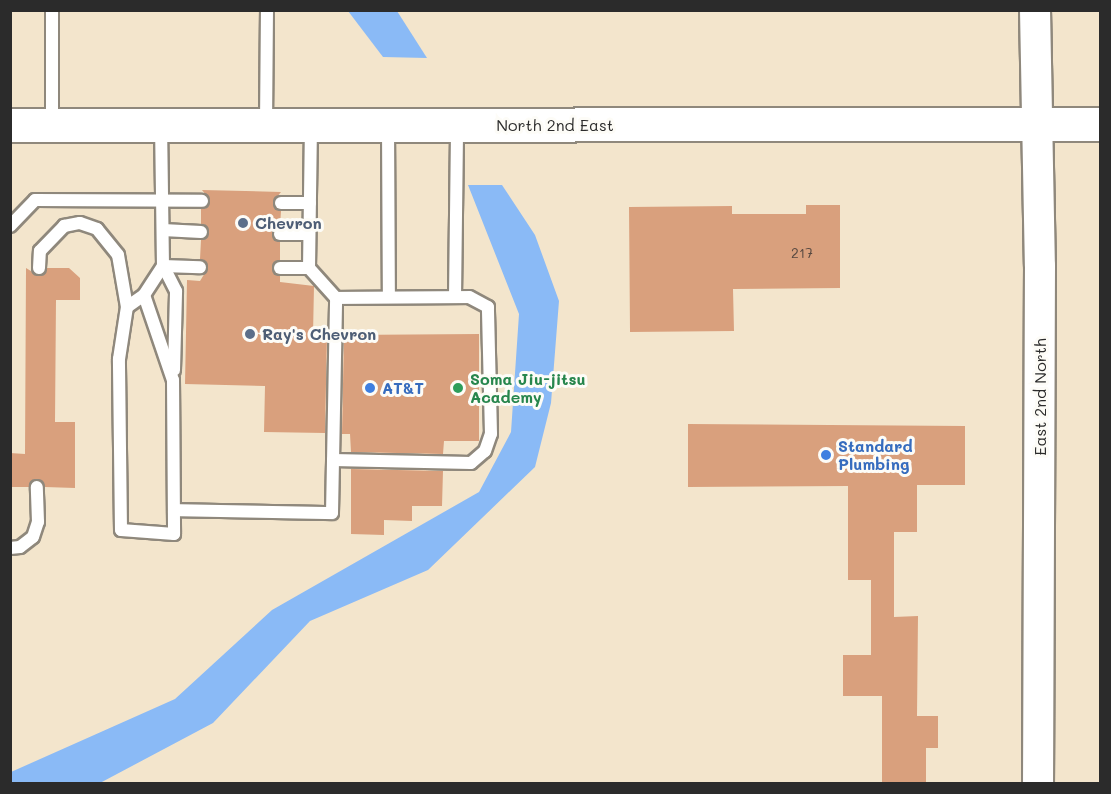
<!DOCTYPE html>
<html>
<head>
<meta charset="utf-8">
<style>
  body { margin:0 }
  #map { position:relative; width:1111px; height:794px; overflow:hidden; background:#f3e5cc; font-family:Mali,sans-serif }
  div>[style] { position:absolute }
  .water>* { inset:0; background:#8abaf6 }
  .building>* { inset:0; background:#d9a07d }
  .roads { filter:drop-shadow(2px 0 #8f887c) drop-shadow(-2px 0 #8f887c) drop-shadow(0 2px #8f887c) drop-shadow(0 -2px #8f887c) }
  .service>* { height:12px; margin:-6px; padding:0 6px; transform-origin:6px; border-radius:6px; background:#fff }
  .tertiary>* { height:30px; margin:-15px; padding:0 15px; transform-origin:15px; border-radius:15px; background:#fff }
  .primary>* { height:33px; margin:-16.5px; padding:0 16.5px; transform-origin:16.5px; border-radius:16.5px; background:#fff }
  .dots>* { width:16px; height:16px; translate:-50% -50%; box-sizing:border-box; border:3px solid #fdfcf7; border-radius:50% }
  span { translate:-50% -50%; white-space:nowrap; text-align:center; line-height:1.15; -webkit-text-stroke:6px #fdfcf7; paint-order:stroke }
  .number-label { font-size:14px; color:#564840 }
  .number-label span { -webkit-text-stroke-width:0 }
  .street-label { font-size:16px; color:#2b2b2b }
  .service-label { font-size:16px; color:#4e5e75; font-weight:700 }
  .left { translate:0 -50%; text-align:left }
  .leisure-label { font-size:16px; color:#27864d; font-weight:700 }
  .shop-label { font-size:16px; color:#366cbe; font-weight:700 }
  .frame { position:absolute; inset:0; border:12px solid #2b2b2b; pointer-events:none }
</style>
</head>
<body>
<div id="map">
  <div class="water">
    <i style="clip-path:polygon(348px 11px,397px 11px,427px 58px,383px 57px)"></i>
    <i style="clip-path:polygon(468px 185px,502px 185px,535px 235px,559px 301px,551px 403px,535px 467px,428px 570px,310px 621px,213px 723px,100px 783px,11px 783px,11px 772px,175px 699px,272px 610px,479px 492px,511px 432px,519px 314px)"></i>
  </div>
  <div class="building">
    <i style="clip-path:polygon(202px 190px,281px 192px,273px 202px,281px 211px,280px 226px,272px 233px,280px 242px,280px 260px,272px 269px,280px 276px,280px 282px,314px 286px,313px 335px,327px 335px,325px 433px,264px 432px,265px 386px,185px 384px,187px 280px,200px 281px,208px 268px,200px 259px,201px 240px,209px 232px,201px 224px,201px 209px,210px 200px)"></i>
    <i style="clip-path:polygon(806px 205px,840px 205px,840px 288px,733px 289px,734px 331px,630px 332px,629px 207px,732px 206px,732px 214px,806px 214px)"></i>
    <i style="clip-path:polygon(26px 268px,39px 276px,47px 268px,69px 268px,80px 278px,80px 300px,56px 300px,55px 422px,75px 422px,75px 488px,45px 487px,37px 479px,29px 487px,10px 487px,10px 453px,25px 454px)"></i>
    <i style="clip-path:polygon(479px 334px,479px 441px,444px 441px,443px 454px,351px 452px,350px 434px,342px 434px,344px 335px)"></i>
    <i style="clip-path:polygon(688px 424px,965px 426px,965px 485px,917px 485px,917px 532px,894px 532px,894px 617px,918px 616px,917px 716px,938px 716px,938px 748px,926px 748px,926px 783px,882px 783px,882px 696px,843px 696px,843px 655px,871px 655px,871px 580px,848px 580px,848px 486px,688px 487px)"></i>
    <i style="clip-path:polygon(351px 469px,443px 471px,442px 506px,412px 506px,412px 521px,384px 520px,384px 535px,351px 534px)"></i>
  </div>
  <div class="roads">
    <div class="service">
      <i style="left:52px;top:10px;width:113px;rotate:90deg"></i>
      <i style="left:266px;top:124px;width:114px;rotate:-89.5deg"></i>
      <i style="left:388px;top:126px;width:171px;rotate:89.7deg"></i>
      <i style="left:281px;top:203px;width:29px"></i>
      <i style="left:10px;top:226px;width:36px;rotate:-46deg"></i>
      <i style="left:35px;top:200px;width:167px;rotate:0.3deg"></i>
      <i style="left:163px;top:230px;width:38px;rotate:3deg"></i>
      <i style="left:280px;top:234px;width:29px"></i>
      <i style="left:39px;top:268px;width:17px;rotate:-87deg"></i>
      <i style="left:40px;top:251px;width:35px;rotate:-46deg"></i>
      <i style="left:64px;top:226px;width:16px;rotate:-11deg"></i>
      <i style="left:80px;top:223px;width:18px;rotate:19deg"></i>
      <i style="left:97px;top:229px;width:33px;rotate:51deg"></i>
      <i style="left:118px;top:255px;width:53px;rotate:80.2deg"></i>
      <i style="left:280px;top:268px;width:29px"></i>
      <i style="left:144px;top:295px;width:90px;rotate:71.2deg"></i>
      <i style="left:173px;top:380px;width:154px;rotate:89.6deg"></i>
      <i style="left:174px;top:534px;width:53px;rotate:-175.7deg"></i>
      <i style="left:121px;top:530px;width:171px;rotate:-90.7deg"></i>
      <i style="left:119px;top:359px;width:53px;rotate:-81.3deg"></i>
      <i style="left:127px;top:307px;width:21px;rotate:-35deg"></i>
      <i style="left:144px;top:295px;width:35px;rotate:-57deg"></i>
      <i style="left:163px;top:266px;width:140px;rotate:-90.8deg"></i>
      <i style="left:455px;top:297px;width:170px;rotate:-89.3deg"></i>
      <i style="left:174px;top:370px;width:79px;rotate:-88.5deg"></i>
      <i style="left:176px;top:291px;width:28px;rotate:-117deg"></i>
      <i style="left:163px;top:266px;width:37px;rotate:2deg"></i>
      <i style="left:333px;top:460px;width:138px;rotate:1.2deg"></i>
      <i style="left:471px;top:463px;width:18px;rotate:-41deg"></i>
      <i style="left:485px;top:451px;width:18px;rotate:-71deg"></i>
      <i style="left:491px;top:434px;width:127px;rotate:-91.4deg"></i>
      <i style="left:488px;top:307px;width:21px;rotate:-152deg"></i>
      <i style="left:469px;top:297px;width:133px;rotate:179.6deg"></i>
      <i style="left:174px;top:510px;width:158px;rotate:1.1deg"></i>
      <i style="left:332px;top:513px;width:215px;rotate:-88.9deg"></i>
      <i style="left:336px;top:298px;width:40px;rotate:-132deg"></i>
      <i style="left:309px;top:268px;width:143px;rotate:-89.2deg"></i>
      <i style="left:10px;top:548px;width:10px;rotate:-6deg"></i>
      <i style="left:20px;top:547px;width:16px;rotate:-38deg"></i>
      <i style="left:33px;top:537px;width:16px;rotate:-72deg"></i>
      <i style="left:38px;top:522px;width:35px;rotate:-92deg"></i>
    </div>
    <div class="tertiary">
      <i style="left:1035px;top:10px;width:256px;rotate:88.9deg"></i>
      <i style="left:1040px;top:266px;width:518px;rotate:90.22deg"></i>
    </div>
    <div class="primary">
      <i style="left:10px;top:125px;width:1090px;rotate:-0.05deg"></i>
    </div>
  </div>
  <div class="dots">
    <i style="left:243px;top:223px;background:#5c6f8a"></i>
    <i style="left:250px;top:334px;background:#5c6f8a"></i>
    <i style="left:370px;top:388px;background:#3f7fe0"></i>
    <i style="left:458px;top:388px;background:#2e9e5b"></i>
    <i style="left:826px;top:455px;background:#3f7fe0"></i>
  </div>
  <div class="number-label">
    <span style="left:802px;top:253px">217</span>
  </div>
  <div class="street-label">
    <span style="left:555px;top:125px">North 2nd East</span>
    <span style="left:1040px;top:397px;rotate:-90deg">East 2nd North</span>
  </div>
  <div class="service-label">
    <span class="left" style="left:255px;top:223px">Chevron</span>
    <span class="left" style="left:262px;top:334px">Ray's Chevron</span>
  </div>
  <div class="leisure-label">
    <span class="left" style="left:470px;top:388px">Soma Jiu-jitsu<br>Academy</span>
  </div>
  <div class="shop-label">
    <span class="left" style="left:382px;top:388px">AT&amp;T</span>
    <span class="left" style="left:838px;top:455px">Standard<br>Plumbing</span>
  </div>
  <div class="frame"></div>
</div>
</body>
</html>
